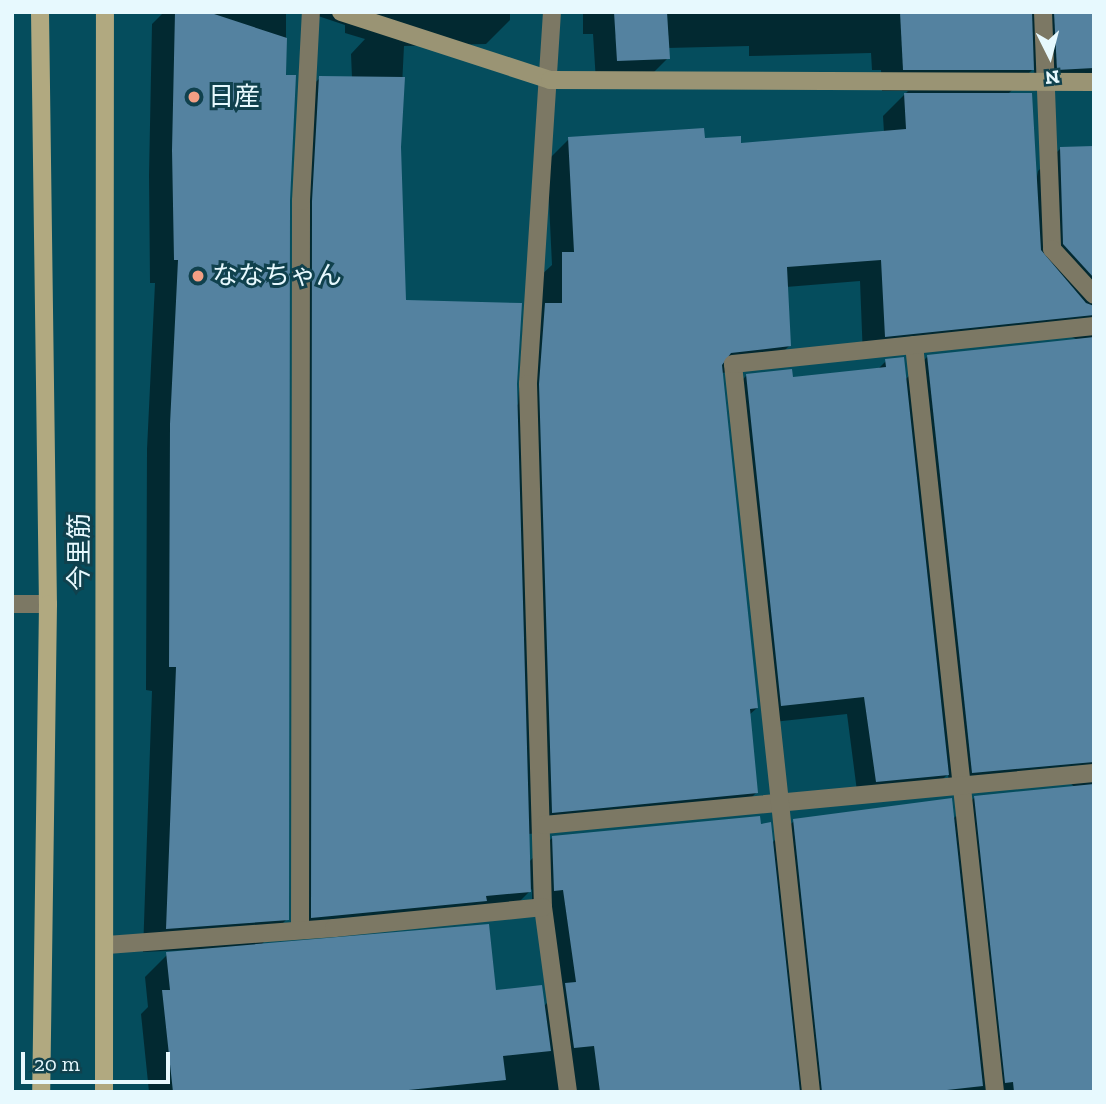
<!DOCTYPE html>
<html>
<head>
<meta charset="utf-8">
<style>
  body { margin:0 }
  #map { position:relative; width:1106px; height:1104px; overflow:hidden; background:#054d5d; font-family:"Zilla Slab","Noto Sans JP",serif }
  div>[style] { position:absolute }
  .shadow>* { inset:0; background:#0007 }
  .building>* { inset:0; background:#5482a0 }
  .street>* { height:18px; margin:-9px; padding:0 9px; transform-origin:9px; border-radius:9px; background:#7c7864 }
  .secondary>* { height:18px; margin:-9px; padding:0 9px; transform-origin:9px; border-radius:9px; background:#9a9474 }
  .primary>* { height:18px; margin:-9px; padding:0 9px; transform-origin:9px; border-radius:9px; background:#b1a980 }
  .dots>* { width:19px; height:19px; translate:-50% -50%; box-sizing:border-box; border:4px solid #10414d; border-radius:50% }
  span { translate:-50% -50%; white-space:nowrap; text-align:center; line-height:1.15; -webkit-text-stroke:6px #10414d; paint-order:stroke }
  .poi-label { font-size:26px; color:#e7f9fe }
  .left { translate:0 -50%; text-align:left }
  .street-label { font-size:26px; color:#e7f9fe }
  .frame { position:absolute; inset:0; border:14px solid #e7f9fe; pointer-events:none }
  .north { position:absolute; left:1015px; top:21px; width:70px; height:70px; -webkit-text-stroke:5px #10414d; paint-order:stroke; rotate:174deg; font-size:19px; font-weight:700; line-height:28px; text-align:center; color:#e7f9fe }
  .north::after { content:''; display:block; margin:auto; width:24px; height:32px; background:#e7f9fe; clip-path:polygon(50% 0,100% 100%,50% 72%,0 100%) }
  .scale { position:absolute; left:21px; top:1052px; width:149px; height:32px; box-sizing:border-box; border:4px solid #e7f9fe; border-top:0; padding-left:9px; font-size:21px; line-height:24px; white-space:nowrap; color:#e7f9fe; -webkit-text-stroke:5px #10414d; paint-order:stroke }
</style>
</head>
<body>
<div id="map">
  <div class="shadow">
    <i style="clip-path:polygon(evenodd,164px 12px,286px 12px,287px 919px,259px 947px,495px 992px,543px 1007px,553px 997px,541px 911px,532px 912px,532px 889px,511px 910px,293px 936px,301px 96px,320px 78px,352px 78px,351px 54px,365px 39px,345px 33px,345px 25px,306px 12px,510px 12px,510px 20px,486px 44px,404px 46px,399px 147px,405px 302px,518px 405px,523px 327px,540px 276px,552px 265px,547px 161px,569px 139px,739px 144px,884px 133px,883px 116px,908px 91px,882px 91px,881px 70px,872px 70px,871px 53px,749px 56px,749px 46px,667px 48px,668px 58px,646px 80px,596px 82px,593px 34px,583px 34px,583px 12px,1094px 12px,1094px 88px,1035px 91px,1034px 68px,1007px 95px,1035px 187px,1038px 171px,1060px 149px,1094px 148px,1094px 1092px,149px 1092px,141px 1014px,148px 1007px,145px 977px,167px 955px,255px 947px,143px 952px,152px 691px,146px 690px,147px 449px,155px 283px,150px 283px,149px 175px,152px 24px,164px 12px,860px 281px,863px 358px,1070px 336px,1080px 341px,927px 357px,905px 380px,886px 361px,877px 370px,791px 379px,746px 376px,729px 394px,764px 723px,847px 714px,858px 799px,930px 792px,948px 774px,950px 794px,1070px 783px,1076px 788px,975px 797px,952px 820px,794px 821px,771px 844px,759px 826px,553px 837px,529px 862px,528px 834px,734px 815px,756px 793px,749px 715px,757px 708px,721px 373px,767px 368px,789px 346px,786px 287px,860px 281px)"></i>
  </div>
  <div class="building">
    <i style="clip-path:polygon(175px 12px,208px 12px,287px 38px,286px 75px,296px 75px,290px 201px,289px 920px,166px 929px,176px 667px,169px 667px,170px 424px,178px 260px,174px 260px,172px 150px)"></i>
    <i style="clip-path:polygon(614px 12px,667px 12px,670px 59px,617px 61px)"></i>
    <i style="clip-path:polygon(900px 12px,1032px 12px,1034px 70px,903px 70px)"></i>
    <i style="clip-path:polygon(1054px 12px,1094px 12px,1094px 68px,1057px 70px)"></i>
    <i style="clip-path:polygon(319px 76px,405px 77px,401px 147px,406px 300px,522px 303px,517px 384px,531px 892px,486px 896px,487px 901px,311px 918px,312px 201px)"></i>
    <i style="clip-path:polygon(904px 93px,1032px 93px,1041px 250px,1086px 303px,1094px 306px,1094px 315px,885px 337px,881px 260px,787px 267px,791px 346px,731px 353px,722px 365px,758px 708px,750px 709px,758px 793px,552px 813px,539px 384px,545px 303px,562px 303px,562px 252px,574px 252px,568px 137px,704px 128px,705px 138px,741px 136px,741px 143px,906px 129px)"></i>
    <i style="clip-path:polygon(1094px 146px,1094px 278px,1063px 244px,1060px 147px)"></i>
    <i style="clip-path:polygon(1094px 337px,1094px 762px,972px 773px,927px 355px)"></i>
    <i style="clip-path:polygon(904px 357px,949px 775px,876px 782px,864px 697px,781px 706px,746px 374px,792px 369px,793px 377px,886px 367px,885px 359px)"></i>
    <i style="clip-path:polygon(1094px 784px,1094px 1092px,1014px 1092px,1013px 1082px,1005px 1083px,974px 796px)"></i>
    <i style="clip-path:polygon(952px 798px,983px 1086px,929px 1092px,822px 1092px,793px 819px)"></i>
    <i style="clip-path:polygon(760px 816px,761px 824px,771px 822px,800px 1092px,600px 1092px,594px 1046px,574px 1048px,565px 983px,576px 982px,563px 890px,554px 891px,552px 836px)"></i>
    <i style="clip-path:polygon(489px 924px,496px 990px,542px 985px,551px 1051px,503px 1056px,506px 1080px,389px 1092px,173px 1092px,162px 990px,170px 990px,166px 952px)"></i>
  </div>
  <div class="street">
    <i style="left:552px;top:12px;width:373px;rotate:93.7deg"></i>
    <i style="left:528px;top:384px;width:523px;rotate:88.36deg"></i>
    <i style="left:543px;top:907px;width:187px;rotate:82.3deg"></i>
    <i style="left:1043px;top:12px;width:237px;rotate:87.8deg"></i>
    <i style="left:1052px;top:249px;width:62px;rotate:47.6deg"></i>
    <i style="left:914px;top:345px;width:751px;rotate:83.81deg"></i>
    <i style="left:12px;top:604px;width:36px"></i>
    <i style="left:544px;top:825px;width:552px;rotate:-5.4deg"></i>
    <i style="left:300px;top:930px;width:729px;rotate:-89.92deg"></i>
    <i style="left:301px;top:201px;width:189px;rotate:-87deg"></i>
    <i style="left:107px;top:945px;width:228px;rotate:-4.3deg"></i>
    <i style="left:334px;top:928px;width:210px;rotate:-5.7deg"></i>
    <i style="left:811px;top:1092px;width:732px;rotate:-96.12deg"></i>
    <i style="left:733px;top:364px;width:363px;rotate:-6deg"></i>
  </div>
  <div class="secondary">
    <i style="left:341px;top:12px;width:220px;rotate:18deg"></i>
    <i style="left:550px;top:80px;width:544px;rotate:0.21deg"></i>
  </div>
  <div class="primary">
    <i style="left:40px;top:12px;width:592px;rotate:89.23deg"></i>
    <i style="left:48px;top:604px;width:488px;rotate:90.8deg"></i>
    <i style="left:104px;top:1092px;width:1080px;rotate:-89.95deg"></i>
  </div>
  <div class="dots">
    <i style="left:194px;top:97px;background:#f39f84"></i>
    <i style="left:198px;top:276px;background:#f39f84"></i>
  </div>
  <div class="poi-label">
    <span class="left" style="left:208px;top:97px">日産</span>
    <span class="left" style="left:212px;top:276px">ななちゃん</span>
  </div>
  <div class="street-label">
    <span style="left:80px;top:552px;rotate:-90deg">今里筋</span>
  </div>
  <div class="frame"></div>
  <div class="north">N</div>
  <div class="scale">20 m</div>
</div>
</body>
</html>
